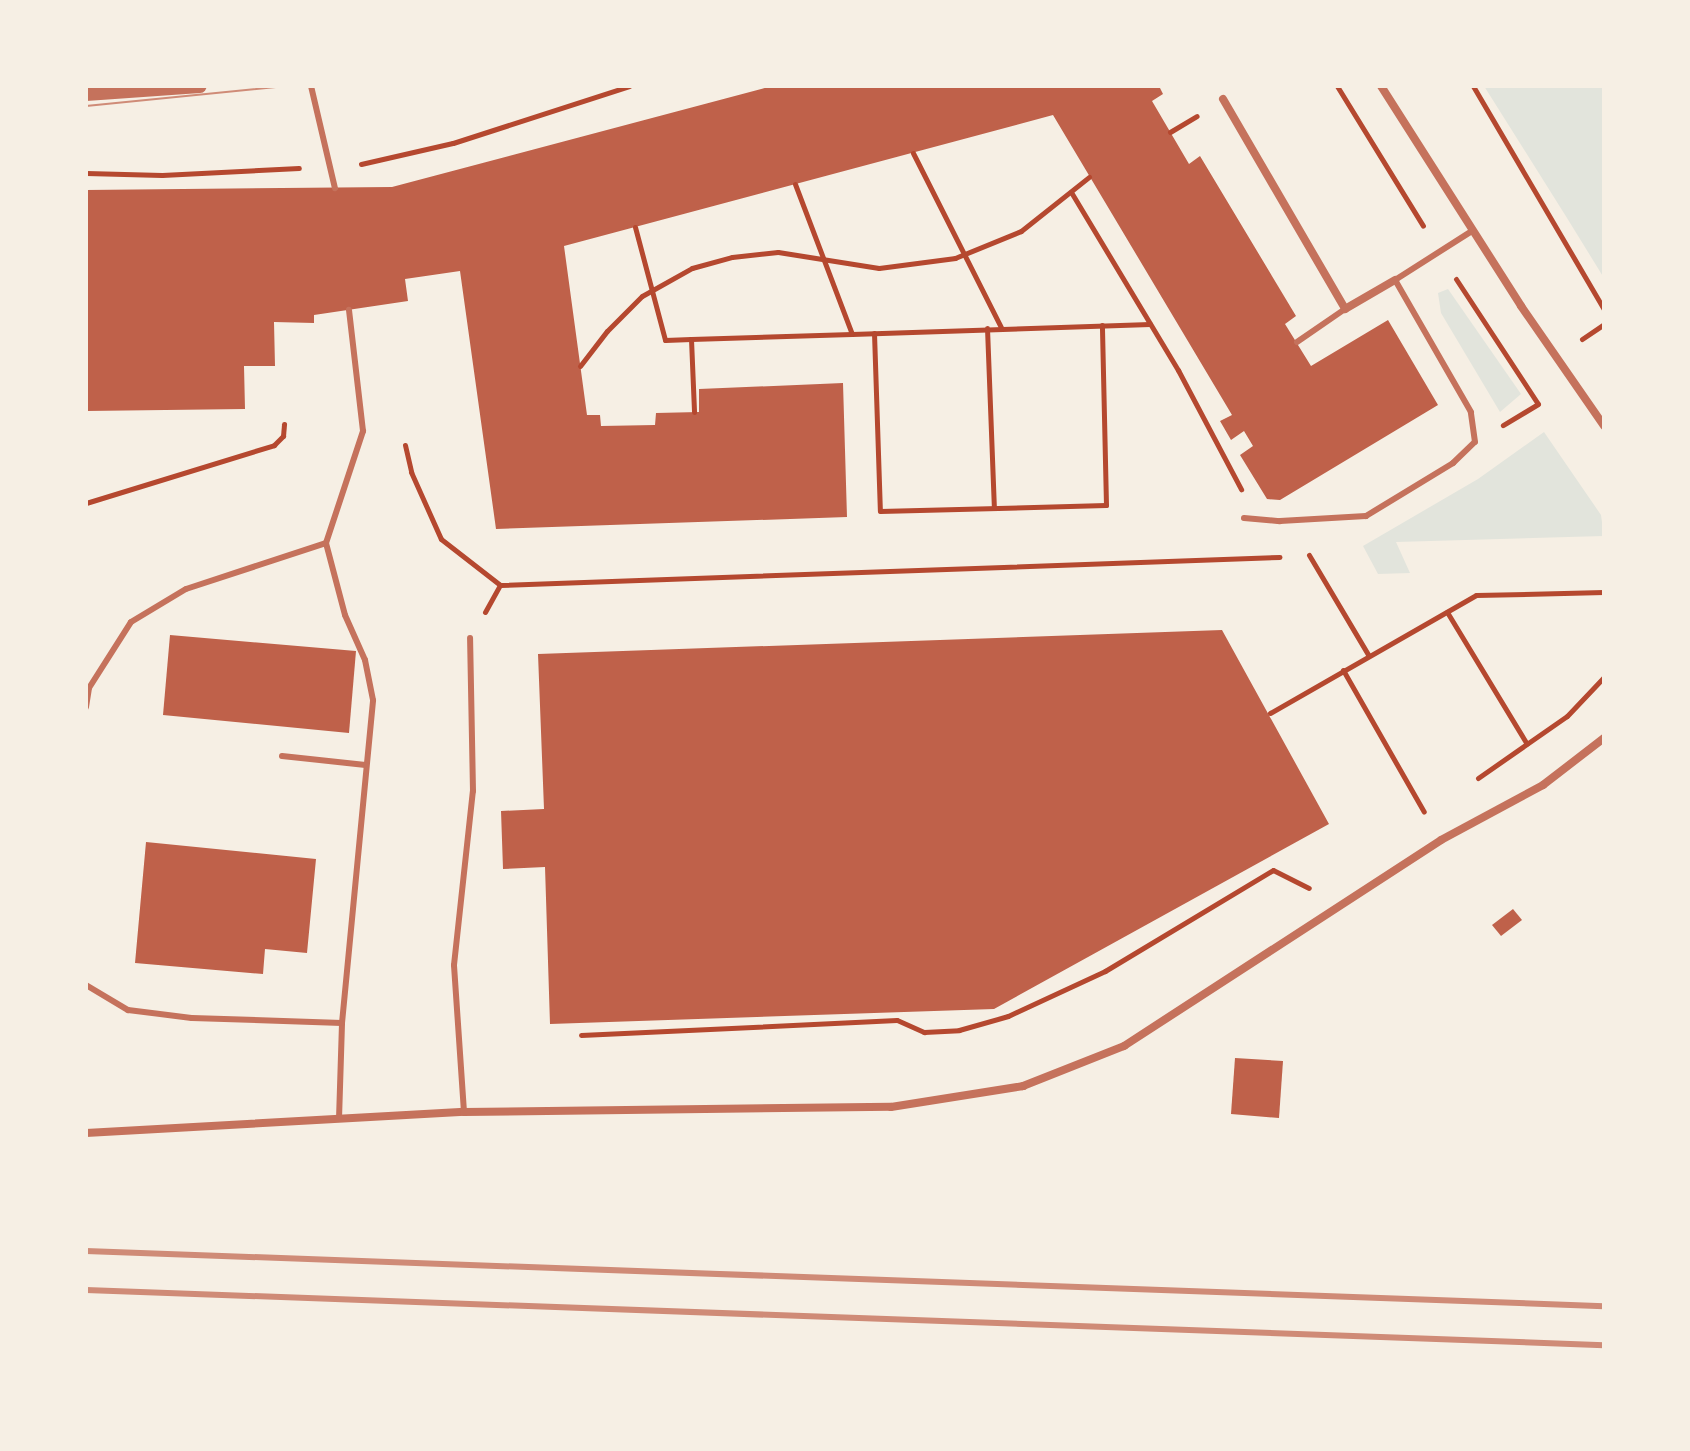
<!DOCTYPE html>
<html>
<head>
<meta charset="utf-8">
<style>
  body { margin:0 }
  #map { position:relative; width:1690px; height:1451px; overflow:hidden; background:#f6efe4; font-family:Rubik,sans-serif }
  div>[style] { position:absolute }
  .green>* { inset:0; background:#e2e4dc }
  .building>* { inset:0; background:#bf614a }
  .path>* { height:5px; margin:-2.5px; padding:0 2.5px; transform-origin:2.5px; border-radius:2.5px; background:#b5482f }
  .service>* { height:6px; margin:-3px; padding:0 3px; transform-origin:3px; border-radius:3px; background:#c5725c }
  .minor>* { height:8px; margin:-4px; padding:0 4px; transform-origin:4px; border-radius:4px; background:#c5725c }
  .tertiary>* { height:14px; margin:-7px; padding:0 7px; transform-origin:7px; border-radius:7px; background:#c5725c }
  .tram>* { height:2px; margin:-1px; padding:0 1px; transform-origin:1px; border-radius:1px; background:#cf8b77 }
  .rail>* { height:6px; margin:-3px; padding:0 3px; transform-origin:3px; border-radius:3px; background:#cf8b77 }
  span { translate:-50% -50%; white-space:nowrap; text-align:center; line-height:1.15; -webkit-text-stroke:8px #f6efe4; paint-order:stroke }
  .frame { position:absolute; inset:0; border:88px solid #f6efe4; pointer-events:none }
</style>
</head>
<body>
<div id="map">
  <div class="green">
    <i style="clip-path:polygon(1484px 86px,1604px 86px,1604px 278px,1567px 218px)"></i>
    <i style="clip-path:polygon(1448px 289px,1521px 394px,1500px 412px,1441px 313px,1438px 293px)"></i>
    <i style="clip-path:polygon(1544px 432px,1601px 515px,1604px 536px,1396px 542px,1410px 573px,1378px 574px,1363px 546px,1478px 479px)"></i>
  </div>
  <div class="building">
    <i style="clip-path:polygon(772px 86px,1159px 86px,1163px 94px,1152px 101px,1189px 164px,1200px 156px,1296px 316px,1285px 324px,1311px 366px,1388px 320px,1438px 405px,1280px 500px,1267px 499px,1240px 455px,1253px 446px,1244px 431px,1231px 440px,1220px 421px,1232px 415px,1053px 115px,564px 246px,587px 415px,600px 415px,601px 426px,655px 425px,656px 413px,699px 412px,699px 389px,843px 383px,847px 517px,496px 529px,460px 271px,405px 279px,408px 301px,314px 315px,314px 323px,274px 322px,275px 366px,244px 366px,245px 409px,86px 411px,86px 190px,392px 187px)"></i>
    <i style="clip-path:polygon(1222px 630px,1329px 824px,994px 1009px,550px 1024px,545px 867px,503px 869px,501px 811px,544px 809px,538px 654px)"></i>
    <i style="clip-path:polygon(170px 635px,356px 651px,349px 733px,163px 715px)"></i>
    <i style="clip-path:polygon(146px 842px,316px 859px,307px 953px,265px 949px,263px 974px,135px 963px)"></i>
    <i style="clip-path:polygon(1513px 909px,1522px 920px,1501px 936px,1492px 925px)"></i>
    <i style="clip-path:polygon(1235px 1058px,1283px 1061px,1279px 1118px,1231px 1114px)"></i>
  </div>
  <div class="path">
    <i style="left:1337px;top:86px;width:164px;rotate:58.4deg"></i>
    <i style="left:1473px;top:86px;width:259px;rotate:59.6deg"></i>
    <i style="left:1170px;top:132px;width:31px;rotate:-31deg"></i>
    <i style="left:913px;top:153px;width:195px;rotate:63.2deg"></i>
    <i style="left:361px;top:164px;width:94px;rotate:-12.9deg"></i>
    <i style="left:453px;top:143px;width:185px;rotate:-17.9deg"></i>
    <i style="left:86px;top:173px;width:76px;rotate:1.5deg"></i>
    <i style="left:162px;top:175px;width:137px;rotate:-2.9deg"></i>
    <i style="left:795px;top:184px;width:160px;rotate:69.2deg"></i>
    <i style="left:852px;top:334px;width:298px;rotate:-1.9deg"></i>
    <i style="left:1071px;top:192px;width:208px;rotate:59deg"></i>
    <i style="left:1178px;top:370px;width:135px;rotate:62.1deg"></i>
    <i style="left:635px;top:227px;width:117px;rotate:75.1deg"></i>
    <i style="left:665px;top:340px;width:26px;rotate:-2deg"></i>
    <i style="left:691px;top:339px;width:73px;rotate:87.6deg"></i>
    <i style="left:1456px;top:279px;width:149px;rotate:56.7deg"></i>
    <i style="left:1538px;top:404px;width:41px;rotate:149deg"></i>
    <i style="left:987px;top:328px;width:180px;rotate:87.8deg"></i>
    <i style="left:874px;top:333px;width:178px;rotate:88.1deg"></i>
    <i style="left:880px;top:511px;width:226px;rotate:-1.5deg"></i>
    <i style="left:1106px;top:505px;width:180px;rotate:-91.3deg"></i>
    <i style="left:691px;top:339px;width:161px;rotate:-1.8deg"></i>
    <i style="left:1582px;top:339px;width:27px;rotate:-34deg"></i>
    <i style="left:580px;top:366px;width:44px;rotate:-52.4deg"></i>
    <i style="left:607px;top:331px;width:49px;rotate:-45deg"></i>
    <i style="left:642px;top:296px;width:57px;rotate:-29.2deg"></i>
    <i style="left:692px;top:268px;width:41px;rotate:-15.4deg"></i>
    <i style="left:732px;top:257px;width:46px;rotate:-6.2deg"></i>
    <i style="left:778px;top:252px;width:102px;rotate:9deg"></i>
    <i style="left:879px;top:268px;width:77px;rotate:-7.5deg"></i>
    <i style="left:955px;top:258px;width:71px;rotate:-22.2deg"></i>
    <i style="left:1021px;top:231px;width:87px;rotate:-38.5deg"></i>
    <i style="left:405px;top:445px;width:28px;rotate:77deg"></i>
    <i style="left:411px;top:472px;width:73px;rotate:65.9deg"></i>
    <i style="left:441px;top:539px;width:75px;rotate:37.9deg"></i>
    <i style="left:500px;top:585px;width:780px;rotate:-2.06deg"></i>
    <i style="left:86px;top:503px;width:197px;rotate:-17.1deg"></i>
    <i style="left:274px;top:445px;width:13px;rotate:-45deg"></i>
    <i style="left:283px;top:436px;width:12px;rotate:-85deg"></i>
    <i style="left:1309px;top:555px;width:117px;rotate:59.3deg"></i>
    <i style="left:485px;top:612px;width:31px;rotate:-61deg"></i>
    <i style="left:1447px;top:612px;width:154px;rotate:58.8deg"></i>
    <i style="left:1343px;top:670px;width:163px;rotate:60.3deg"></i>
    <i style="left:1270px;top:713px;width:237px;rotate:-29.8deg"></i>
    <i style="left:1476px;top:595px;width:128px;rotate:-1.3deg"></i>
    <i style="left:1478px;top:778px;width:108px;rotate:-34.9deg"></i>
    <i style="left:1567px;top:716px;width:54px;rotate:-46.5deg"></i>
    <i style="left:581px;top:1035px;width:316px;rotate:-2.7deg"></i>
    <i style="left:897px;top:1020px;width:30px;rotate:24deg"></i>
    <i style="left:924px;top:1032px;width:35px;rotate:-3deg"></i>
    <i style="left:959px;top:1030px;width:51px;rotate:-15.9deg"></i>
    <i style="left:1008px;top:1016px;width:107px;rotate:-24.9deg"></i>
    <i style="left:1105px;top:971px;width:196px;rotate:-31deg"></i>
    <i style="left:1273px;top:870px;width:40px;rotate:26.6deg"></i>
  </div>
  <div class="service">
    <i style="left:311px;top:86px;width:105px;rotate:76.8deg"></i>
    <i style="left:1297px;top:342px;width:58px;rotate:-34.5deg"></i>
    <i style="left:1244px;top:518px;width:36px;rotate:5deg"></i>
    <i style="left:1280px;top:521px;width:86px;rotate:-3.3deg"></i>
    <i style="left:1366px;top:516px;width:102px;rotate:-31.3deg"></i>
    <i style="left:1453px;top:463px;width:30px;rotate:-44deg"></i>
    <i style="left:1475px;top:442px;width:30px;rotate:-98deg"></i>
    <i style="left:1471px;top:412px;width:152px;rotate:-119.9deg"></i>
    <i style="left:1395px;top:280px;width:91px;rotate:-32.5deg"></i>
    <i style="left:86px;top:707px;width:19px;rotate:-81deg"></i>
    <i style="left:89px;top:688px;width:78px;rotate:-57.5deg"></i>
    <i style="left:131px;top:622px;width:64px;rotate:-31deg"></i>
    <i style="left:186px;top:589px;width:147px;rotate:-18.2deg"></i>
    <i style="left:282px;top:756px;width:84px;rotate:6.1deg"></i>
    <i style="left:86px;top:985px;width:49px;rotate:30.8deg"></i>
    <i style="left:128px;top:1010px;width:64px;rotate:7.1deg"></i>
    <i style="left:192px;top:1018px;width:150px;rotate:1.9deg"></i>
    <i style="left:464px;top:1112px;width:147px;rotate:-93.9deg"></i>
    <i style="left:454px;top:965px;width:175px;rotate:-83.8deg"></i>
    <i style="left:473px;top:791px;width:153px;rotate:-91.1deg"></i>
    <i style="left:339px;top:1119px;width:96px;rotate:-88.2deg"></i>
    <i style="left:342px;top:1023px;width:324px;rotate:-84.5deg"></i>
    <i style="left:373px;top:700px;width:41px;rotate:-101.3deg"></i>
    <i style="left:365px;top:660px;width:49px;rotate:-114deg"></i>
    <i style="left:345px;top:615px;width:74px;rotate:-104.8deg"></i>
    <i style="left:326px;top:543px;width:118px;rotate:-71.7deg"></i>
    <i style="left:363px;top:431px;width:122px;rotate:-96.6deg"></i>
  </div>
  <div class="minor">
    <i style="left:1381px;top:86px;width:261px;rotate:57.5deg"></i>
    <i style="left:1521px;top:306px;width:146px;rotate:55.3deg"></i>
    <i style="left:1223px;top:99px;width:243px;rotate:59.8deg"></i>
    <i style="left:1345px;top:309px;width:58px;rotate:-30.1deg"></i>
    <i style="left:86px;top:1133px;width:379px;rotate:-3.2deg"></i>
    <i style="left:464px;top:1112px;width:427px;rotate:-0.7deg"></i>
    <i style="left:891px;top:1107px;width:134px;rotate:-9deg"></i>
    <i style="left:1023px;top:1086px;width:109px;rotate:-21.6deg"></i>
    <i style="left:1124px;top:1046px;width:378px;rotate:-33deg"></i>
    <i style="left:1441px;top:840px;width:116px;rotate:-28.3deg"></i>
    <i style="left:1543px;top:785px;width:77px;rotate:-37.6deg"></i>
  </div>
  <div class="tertiary">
    <i style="left:86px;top:94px;width:114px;rotate:-4deg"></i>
  </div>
  <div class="tram">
    <i style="left:86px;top:106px;width:203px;rotate:-5.7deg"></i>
  </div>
  <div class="rail">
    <i style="left:86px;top:1251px;width:1519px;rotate:2.08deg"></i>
    <i style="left:86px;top:1290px;width:1519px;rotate:2.08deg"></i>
  </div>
  <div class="frame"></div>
</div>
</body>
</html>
